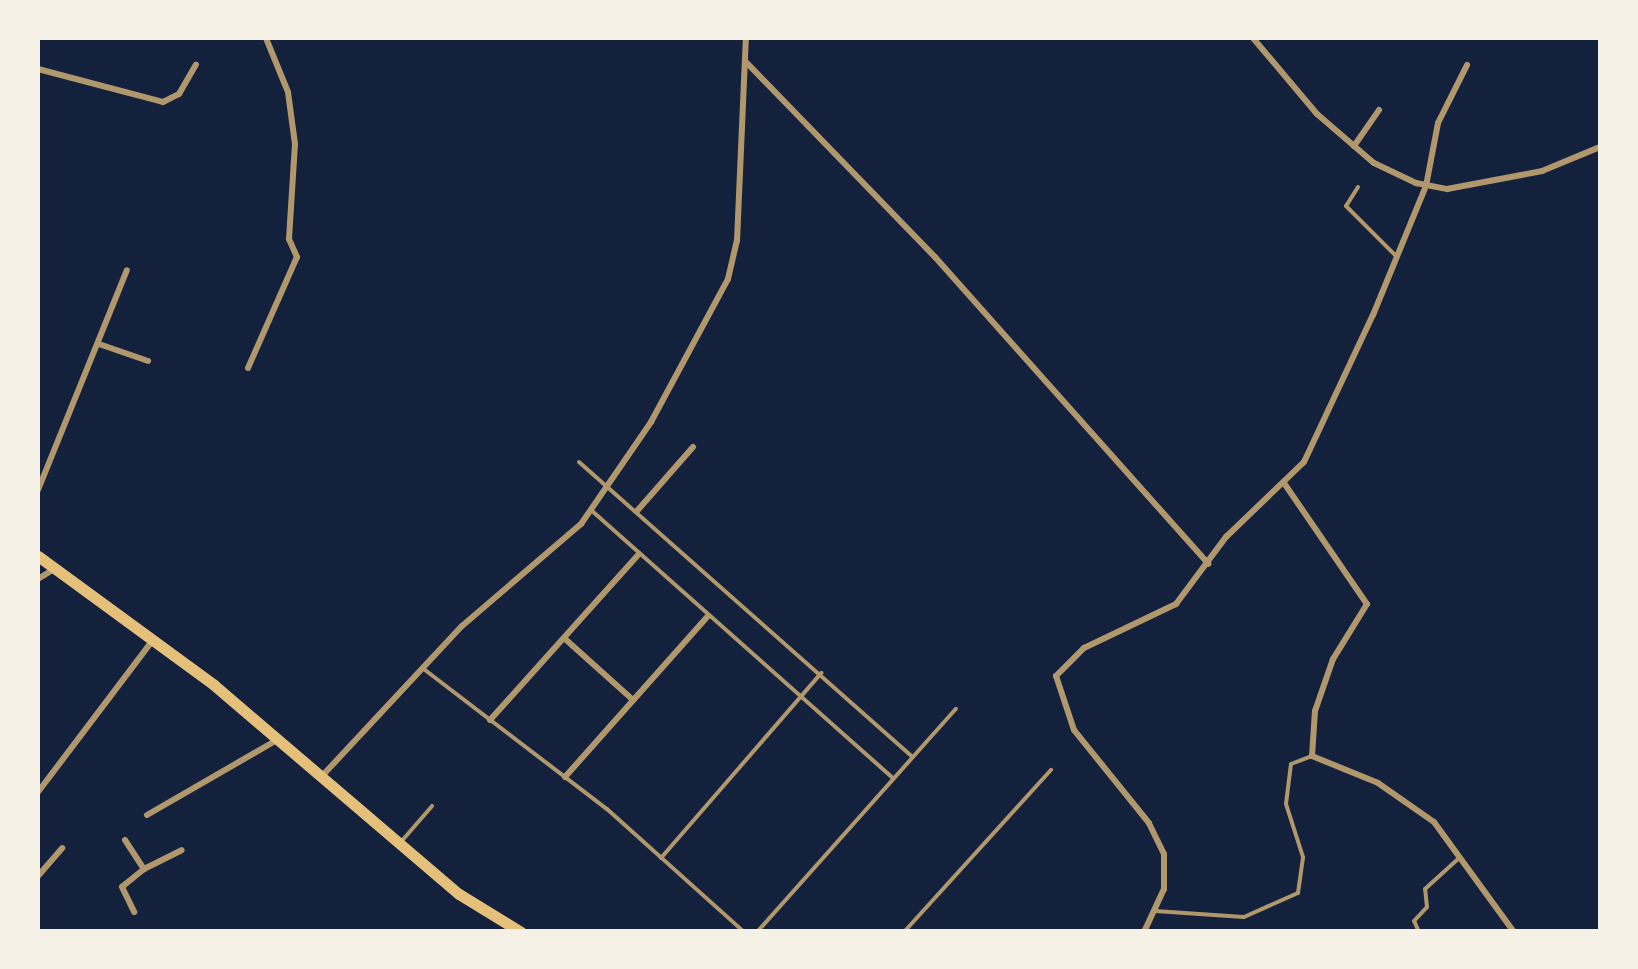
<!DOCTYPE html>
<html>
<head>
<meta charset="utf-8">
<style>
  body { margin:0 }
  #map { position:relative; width:1638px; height:969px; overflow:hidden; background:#14213d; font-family:Lato,sans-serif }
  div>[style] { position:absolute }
  .service>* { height:4px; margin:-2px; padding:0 2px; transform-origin:2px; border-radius:2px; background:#b1986c }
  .minor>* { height:6px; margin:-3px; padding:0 3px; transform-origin:3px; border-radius:3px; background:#b1986c }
  .trunk>* { height:11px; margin:-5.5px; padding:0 5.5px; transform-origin:5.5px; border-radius:5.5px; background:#e5c07b }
  span { translate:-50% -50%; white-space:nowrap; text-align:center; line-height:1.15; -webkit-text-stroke:10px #f6f1e7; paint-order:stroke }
  .frame { position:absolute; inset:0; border:40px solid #f6f1e7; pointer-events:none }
</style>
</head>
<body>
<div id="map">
  <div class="service">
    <i style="left:1358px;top:187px;width:22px;rotate:122deg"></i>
    <i style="left:1346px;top:206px;width:72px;rotate:45deg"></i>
    <i style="left:579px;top:462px;width:445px;rotate:41.5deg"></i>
    <i style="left:591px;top:510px;width:404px;rotate:41.6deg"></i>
    <i style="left:425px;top:670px;width:229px;rotate:37.4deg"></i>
    <i style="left:607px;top:809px;width:184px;rotate:41.9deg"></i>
    <i style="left:400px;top:843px;width:49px;rotate:-49.1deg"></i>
    <i style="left:661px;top:858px;width:245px;rotate:-49.1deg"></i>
    <i style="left:1155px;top:911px;width:89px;rotate:3.9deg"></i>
    <i style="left:1244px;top:917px;width:59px;rotate:-24deg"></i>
    <i style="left:1298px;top:893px;width:36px;rotate:-82deg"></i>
    <i style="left:1303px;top:857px;width:56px;rotate:-107.8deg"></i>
    <i style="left:1286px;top:804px;width:40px;rotate:-82.9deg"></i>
    <i style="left:1291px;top:764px;width:22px;rotate:-21deg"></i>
    <i style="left:757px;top:932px;width:299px;rotate:-48.3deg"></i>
    <i style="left:904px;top:932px;width:219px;rotate:-47.8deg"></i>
    <i style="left:1419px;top:932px;width:12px;rotate:-114deg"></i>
    <i style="left:1414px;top:921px;width:19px;rotate:-47deg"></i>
    <i style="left:1427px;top:907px;width:18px;rotate:-96deg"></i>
    <i style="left:1425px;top:889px;width:45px;rotate:-42.3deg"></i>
  </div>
  <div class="minor">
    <i style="left:1253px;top:38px;width:99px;rotate:49.9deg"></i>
    <i style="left:1317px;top:114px;width:75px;rotate:40.7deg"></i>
    <i style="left:1374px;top:163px;width:47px;rotate:25.5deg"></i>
    <i style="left:1416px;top:183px;width:32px;rotate:11deg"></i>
    <i style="left:1447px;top:189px;width:97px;rotate:-10.7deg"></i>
    <i style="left:1542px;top:171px;width:63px;rotate:-22.5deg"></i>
    <i style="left:746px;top:62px;width:272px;rotate:45.9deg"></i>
    <i style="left:935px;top:257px;width:411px;rotate:48.3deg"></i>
    <i style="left:38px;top:69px;width:129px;rotate:14.8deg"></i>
    <i style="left:163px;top:102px;width:18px;rotate:-27deg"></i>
    <i style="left:179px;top:94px;width:34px;rotate:-60deg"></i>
    <i style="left:1354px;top:146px;width:44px;rotate:-55.2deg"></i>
    <i style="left:99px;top:344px;width:52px;rotate:19.1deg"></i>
    <i style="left:248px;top:368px;width:121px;rotate:-66.2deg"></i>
    <i style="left:297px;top:257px;width:20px;rotate:-114deg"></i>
    <i style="left:289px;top:239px;width:95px;rotate:-86.4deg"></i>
    <i style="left:295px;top:144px;width:52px;rotate:-97.7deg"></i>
    <i style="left:288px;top:92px;width:58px;rotate:-112.2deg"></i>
    <i style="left:1284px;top:483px;width:147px;rotate:55.6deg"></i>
    <i style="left:1367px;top:604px;width:65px;rotate:121.7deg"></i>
    <i style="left:1333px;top:659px;width:55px;rotate:109.1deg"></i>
    <i style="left:1315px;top:711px;width:45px;rotate:93.8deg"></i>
    <i style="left:1312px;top:756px;width:71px;rotate:22.2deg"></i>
    <i style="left:1378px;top:783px;width:68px;rotate:34.9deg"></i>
    <i style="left:1434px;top:822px;width:136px;rotate:54deg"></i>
    <i style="left:38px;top:490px;width:237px;rotate:-68deg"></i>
    <i style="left:637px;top:511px;width:85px;rotate:-48.8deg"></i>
    <i style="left:38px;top:579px;width:19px;rotate:-32deg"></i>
    <i style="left:564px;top:638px;width:93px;rotate:41.9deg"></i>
    <i style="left:490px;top:720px;width:223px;rotate:-48.1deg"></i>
    <i style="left:322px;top:776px;width:205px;rotate:-47deg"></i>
    <i style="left:462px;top:626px;width:157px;rotate:-40.6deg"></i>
    <i style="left:581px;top:524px;width:124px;rotate:-55.5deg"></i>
    <i style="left:651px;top:422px;width:162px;rotate:-61.7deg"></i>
    <i style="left:728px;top:279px;width:39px;rotate:-77deg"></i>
    <i style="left:737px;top:241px;width:203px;rotate:-87.5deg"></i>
    <i style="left:565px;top:777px;width:214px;rotate:-48.4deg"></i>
    <i style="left:38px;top:792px;width:191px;rotate:-52.9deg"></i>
    <i style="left:147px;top:815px;width:150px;rotate:-30deg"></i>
    <i style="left:125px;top:840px;width:35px;rotate:57deg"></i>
    <i style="left:144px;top:869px;width:28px;rotate:141deg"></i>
    <i style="left:122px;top:887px;width:28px;rotate:64deg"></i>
    <i style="left:144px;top:869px;width:42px;rotate:-26.6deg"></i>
    <i style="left:38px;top:876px;width:37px;rotate:-49deg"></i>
    <i style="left:1144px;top:932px;width:47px;rotate:-65.1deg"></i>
    <i style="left:1164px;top:889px;width:35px;rotate:-90deg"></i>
    <i style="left:1164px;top:854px;width:34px;rotate:-116deg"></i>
    <i style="left:1149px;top:823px;width:119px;rotate:-128.9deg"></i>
    <i style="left:1074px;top:730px;width:57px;rotate:-108.4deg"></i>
    <i style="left:1056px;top:676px;width:40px;rotate:-45deg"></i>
    <i style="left:1084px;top:648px;width:102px;rotate:-25.6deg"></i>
    <i style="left:1176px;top:604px;width:84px;rotate:-53.3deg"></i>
    <i style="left:1226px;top:537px;width:108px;rotate:-43.9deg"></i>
    <i style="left:1304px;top:462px;width:162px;rotate:-64.9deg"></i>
    <i style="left:1373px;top:315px;width:139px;rotate:-67.7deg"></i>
    <i style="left:1426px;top:186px;width:64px;rotate:-79.2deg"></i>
    <i style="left:1438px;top:123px;width:65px;rotate:-63.4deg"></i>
  </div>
  <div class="trunk">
    <i style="left:38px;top:556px;width:218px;rotate:36.2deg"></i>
    <i style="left:214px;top:685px;width:322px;rotate:40.5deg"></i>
    <i style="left:459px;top:894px;width:73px;rotate:31.5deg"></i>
  </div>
  <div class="frame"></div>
</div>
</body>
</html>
